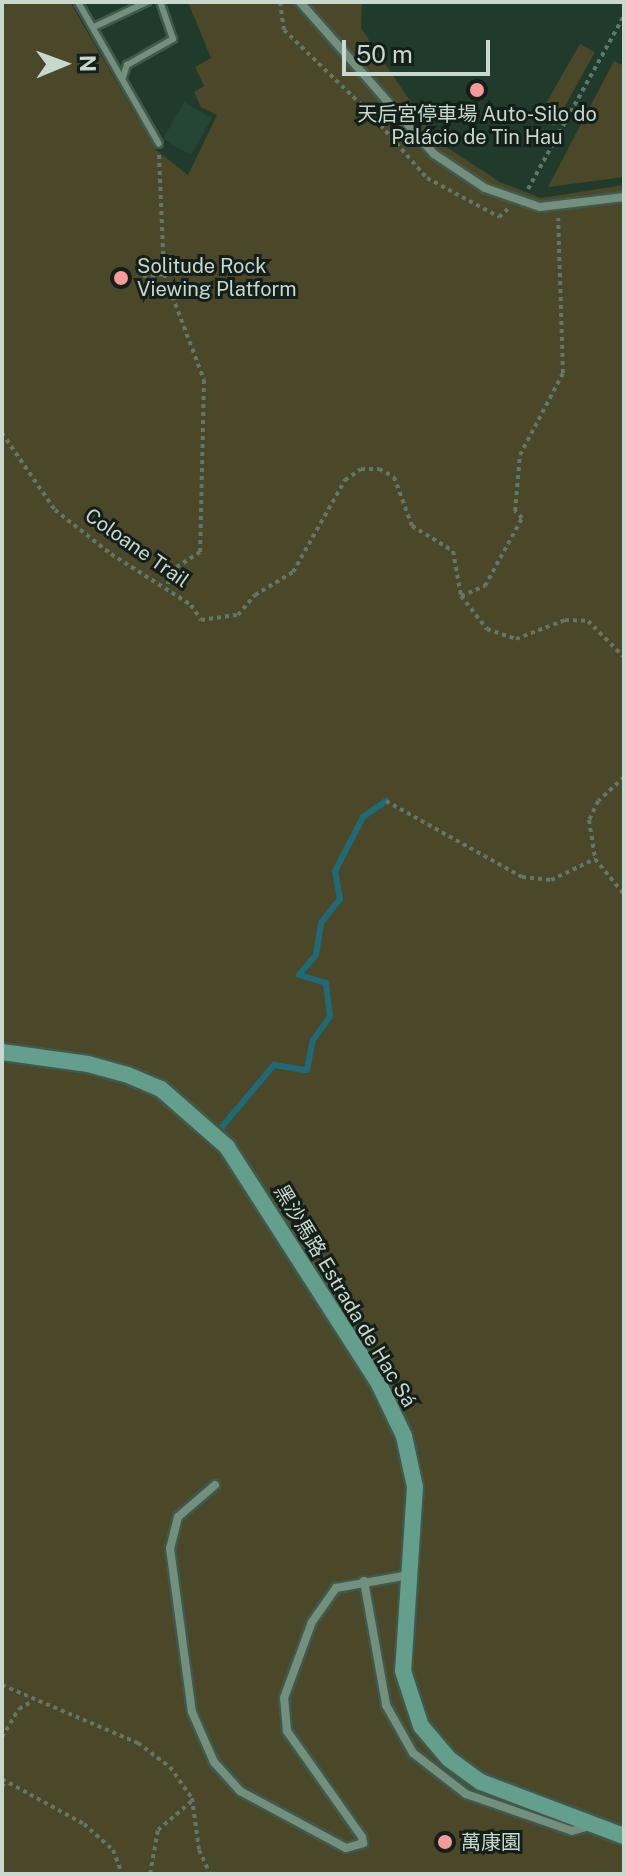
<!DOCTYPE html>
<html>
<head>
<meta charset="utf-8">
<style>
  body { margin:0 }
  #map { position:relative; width:626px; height:1876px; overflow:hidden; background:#203b2b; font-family:"Public Sans","Noto Sans SC",sans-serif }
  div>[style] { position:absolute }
  .built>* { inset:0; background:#244632 }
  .green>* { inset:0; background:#4b4729 }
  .stream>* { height:6px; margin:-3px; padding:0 3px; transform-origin:3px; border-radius:3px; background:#1f6a77 }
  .path>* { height:4px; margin-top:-2px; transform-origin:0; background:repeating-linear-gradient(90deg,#60776a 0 4px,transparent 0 8px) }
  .roads { filter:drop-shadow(2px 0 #41594b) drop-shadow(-2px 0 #41594b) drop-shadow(0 2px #41594b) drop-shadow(0 -2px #41594b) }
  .lane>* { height:6px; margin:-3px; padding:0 3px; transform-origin:3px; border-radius:3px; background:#72907d }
  .street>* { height:8px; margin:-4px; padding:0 4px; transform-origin:4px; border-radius:4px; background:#72907d }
  .secondary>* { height:16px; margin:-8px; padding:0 8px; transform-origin:8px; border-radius:8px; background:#649e8c }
  .dots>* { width:22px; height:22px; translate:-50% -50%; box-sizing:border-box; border:4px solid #131f18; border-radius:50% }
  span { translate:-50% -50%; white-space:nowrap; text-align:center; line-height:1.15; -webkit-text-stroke:6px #131f18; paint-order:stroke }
  .poi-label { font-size:20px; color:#c8d8ce }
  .left { translate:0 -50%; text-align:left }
  .street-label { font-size:20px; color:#c8d8ce }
  .frame { position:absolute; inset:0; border:4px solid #c8d8ce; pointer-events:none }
  .north { position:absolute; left:24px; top:24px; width:80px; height:80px; -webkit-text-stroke:6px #131f18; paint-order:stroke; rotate:89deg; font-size:22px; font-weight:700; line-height:32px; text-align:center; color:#c8d8ce }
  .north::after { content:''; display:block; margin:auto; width:28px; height:36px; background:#c8d8ce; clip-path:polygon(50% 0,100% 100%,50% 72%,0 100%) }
  .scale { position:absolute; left:342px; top:40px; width:148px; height:36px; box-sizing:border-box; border:4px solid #c8d8ce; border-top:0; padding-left:10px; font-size:24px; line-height:28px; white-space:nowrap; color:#c8d8ce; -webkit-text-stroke:6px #131f18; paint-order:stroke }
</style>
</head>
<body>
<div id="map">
  <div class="built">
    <i style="clip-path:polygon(184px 102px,212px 118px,191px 155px,163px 139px)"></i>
  </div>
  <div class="green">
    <i style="clip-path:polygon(2px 2px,70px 2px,156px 150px,188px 175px,217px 115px,201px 107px,194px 92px,204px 86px,195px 67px,211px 58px,188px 2px,362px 2px,361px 28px,437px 141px,500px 182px,541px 198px,624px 185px,624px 1874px,2px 1874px)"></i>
    <i style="clip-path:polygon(580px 44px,595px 52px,554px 126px,538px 117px)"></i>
    <i style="clip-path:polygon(614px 61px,624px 66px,624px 177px,548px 187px)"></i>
  </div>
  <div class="stream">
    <i style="left:215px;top:1135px;width:92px;rotate:-49.9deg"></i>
    <i style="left:274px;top:1065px;width:33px;rotate:9deg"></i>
    <i style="left:307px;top:1070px;width:31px;rotate:-79deg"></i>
    <i style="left:313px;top:1040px;width:29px;rotate:-54deg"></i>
    <i style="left:330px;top:1017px;width:34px;rotate:-97deg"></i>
    <i style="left:326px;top:983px;width:28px;rotate:-163deg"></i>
    <i style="left:299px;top:975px;width:26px;rotate:-50deg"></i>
    <i style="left:316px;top:955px;width:32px;rotate:-81deg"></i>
    <i style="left:321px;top:923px;width:31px;rotate:-52deg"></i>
    <i style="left:340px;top:899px;width:28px;rotate:-100deg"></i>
    <i style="left:335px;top:871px;width:61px;rotate:-62.6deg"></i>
    <i style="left:363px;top:817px;width:28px;rotate:-35deg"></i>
  </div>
  <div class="path">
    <i style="left:280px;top:2px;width:28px;rotate:82deg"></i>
    <i style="left:284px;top:30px;width:120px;rotate:44deg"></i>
    <i style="left:370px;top:113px;width:86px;rotate:48.8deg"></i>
    <i style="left:427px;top:178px;width:82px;rotate:28.4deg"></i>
    <i style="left:499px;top:217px;width:12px;rotate:-42deg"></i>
    <i style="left:159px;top:155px;width:119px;rotate:87.6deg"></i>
    <i style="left:164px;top:274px;width:113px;rotate:69.3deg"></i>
    <i style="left:204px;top:380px;width:172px;rotate:91.3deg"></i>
    <i style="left:200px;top:552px;width:37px;rotate:147deg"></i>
    <i style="left:169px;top:572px;width:16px;rotate:94deg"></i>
    <i style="left:528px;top:189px;width:198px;rotate:-61deg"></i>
    <i style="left:143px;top:276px;width:21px;rotate:-5deg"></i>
    <i style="left:2px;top:433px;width:93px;rotate:55.5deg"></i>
    <i style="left:55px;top:510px;width:71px;rotate:38.2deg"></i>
    <i style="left:111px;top:554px;width:95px;rotate:32.5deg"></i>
    <i style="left:191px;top:605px;width:18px;rotate:56deg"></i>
    <i style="left:201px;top:620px;width:37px;rotate:-8deg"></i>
    <i style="left:238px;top:615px;width:26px;rotate:-50deg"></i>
    <i style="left:255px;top:595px;width:44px;rotate:-31.2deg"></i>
    <i style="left:293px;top:572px;width:106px;rotate:-60.5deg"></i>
    <i style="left:345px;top:480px;width:19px;rotate:-35deg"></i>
    <i style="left:361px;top:469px;width:18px"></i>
    <i style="left:379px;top:469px;width:17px;rotate:28deg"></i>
    <i style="left:394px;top:477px;width:52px;rotate:69.8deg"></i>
    <i style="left:412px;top:526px;width:48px;rotate:31.4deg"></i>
    <i style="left:453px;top:551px;width:46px;rotate:79.9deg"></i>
    <i style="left:461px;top:596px;width:42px;rotate:51.8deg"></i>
    <i style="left:487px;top:629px;width:31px;rotate:19deg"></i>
    <i style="left:516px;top:639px;width:53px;rotate:-21.2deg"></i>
    <i style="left:565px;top:620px;width:23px;rotate:2deg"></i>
    <i style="left:588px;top:621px;width:51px;rotate:45deg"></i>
    <i style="left:461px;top:596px;width:26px;rotate:-23deg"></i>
    <i style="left:485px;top:586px;width:77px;rotate:-61.4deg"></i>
    <i style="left:522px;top:518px;width:10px;rotate:-135deg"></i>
    <i style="left:515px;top:511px;width:56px;rotate:-84.9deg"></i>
    <i style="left:520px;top:455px;width:93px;rotate:-62.3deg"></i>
    <i style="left:563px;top:373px;width:155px;rotate:-91.8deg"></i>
    <i style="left:624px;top:777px;width:35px;rotate:137deg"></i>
    <i style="left:598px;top:801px;width:21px;rotate:115deg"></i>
    <i style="left:589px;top:820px;width:39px;rotate:81deg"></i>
    <i style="left:595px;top:859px;width:45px;rotate:50.4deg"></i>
    <i style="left:386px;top:801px;width:156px;rotate:29.2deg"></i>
    <i style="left:522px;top:877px;width:29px;rotate:6deg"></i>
    <i style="left:551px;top:880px;width:49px;rotate:-25.5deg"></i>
    <i style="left:2px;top:1685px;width:148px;rotate:23.1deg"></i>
    <i style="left:138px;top:1743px;width:40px;rotate:37deg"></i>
    <i style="left:170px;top:1767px;width:38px;rotate:55deg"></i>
    <i style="left:192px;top:1798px;width:52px;rotate:82.3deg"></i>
    <i style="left:199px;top:1850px;width:26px;rotate:65deg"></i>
    <i style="left:2px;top:1737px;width:33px;rotate:-59deg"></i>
    <i style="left:19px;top:1709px;width:16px;rotate:-30deg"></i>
    <i style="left:2px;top:1779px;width:94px;rotate:28.8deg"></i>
    <i style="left:84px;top:1824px;width:39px;rotate:42deg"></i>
    <i style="left:113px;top:1850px;width:26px;rotate:69deg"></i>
    <i style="left:2px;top:1787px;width:8px;rotate:-60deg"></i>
    <i style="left:150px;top:1874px;width:45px;rotate:-79.7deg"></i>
    <i style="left:158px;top:1830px;width:45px;rotate:-40.5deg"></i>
  </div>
  <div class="roads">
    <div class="lane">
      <i style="left:78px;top:2px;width:163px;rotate:60.3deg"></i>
      <i style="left:94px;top:27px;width:59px;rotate:-25.3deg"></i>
      <i style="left:123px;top:77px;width:13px;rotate:-72deg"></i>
      <i style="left:127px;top:65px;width:53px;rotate:-29.5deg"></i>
      <i style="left:173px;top:39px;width:39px;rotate:-109deg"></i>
    </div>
    <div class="street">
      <i style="left:300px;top:2px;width:203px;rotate:48.6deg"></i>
      <i style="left:434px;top:154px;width:61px;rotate:33.7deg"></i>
      <i style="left:485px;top:188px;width:58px;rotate:19.1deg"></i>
      <i style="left:540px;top:207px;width:85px;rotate:-6.8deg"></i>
      <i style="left:215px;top:1485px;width:49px;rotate:139.1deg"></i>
      <i style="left:178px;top:1517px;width:32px;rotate:104deg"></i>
      <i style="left:170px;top:1548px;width:165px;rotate:82.4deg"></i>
      <i style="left:192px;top:1712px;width:55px;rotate:66.3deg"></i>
      <i style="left:214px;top:1762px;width:39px;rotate:48deg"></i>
      <i style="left:240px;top:1791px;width:120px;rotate:28.3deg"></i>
      <i style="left:346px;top:1848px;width:18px;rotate:-16deg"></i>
      <i style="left:363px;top:1843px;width:6px;rotate:-99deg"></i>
      <i style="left:362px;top:1837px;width:130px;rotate:-125.3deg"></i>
      <i style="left:287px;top:1731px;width:33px;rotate:-95deg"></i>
      <i style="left:284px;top:1698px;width:81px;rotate:-69.8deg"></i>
      <i style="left:312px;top:1622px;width:42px;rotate:-54.8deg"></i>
      <i style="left:336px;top:1588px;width:74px;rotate:-10.1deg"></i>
      <i style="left:364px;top:1581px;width:126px;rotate:79.9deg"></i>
      <i style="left:386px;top:1705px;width:55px;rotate:60.6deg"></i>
      <i style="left:413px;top:1753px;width:67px;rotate:37.7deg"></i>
      <i style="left:466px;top:1794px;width:112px;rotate:19.2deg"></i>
      <i style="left:572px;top:1831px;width:22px;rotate:-16deg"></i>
    </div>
    <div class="secondary">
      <i style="left:2px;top:1052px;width:87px;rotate:7.9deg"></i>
      <i style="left:88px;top:1064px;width:41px;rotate:15.4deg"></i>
      <i style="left:128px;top:1075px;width:36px;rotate:23deg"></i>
      <i style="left:161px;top:1089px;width:88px;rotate:41.3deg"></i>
      <i style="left:227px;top:1147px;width:282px;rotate:57.3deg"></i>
      <i style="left:379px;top:1384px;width:58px;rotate:64.3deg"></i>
      <i style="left:404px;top:1436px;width:52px;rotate:77.8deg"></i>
      <i style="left:415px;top:1487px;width:184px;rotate:93.7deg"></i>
      <i style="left:403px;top:1671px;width:58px;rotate:71.9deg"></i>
      <i style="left:421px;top:1726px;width:43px;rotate:49.7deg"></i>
      <i style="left:449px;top:1759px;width:39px;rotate:36deg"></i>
      <i style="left:481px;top:1782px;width:153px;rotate:20.7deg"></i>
    </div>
  </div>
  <div class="dots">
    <i style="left:477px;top:90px;background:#f59b9a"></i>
    <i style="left:121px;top:278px;background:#f59b9a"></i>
    <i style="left:445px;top:1842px;background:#f59b9a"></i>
  </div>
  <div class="poi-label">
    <span style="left:477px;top:126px">天后宮停車場 Auto-Silo do<br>Palácio de Tin Hau</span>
    <span class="left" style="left:137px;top:278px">Solitude Rock<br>Viewing Platform</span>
    <span class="left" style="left:461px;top:1842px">萬康園</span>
  </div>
  <div class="street-label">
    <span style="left:137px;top:548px;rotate:35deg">Coloane Trail</span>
    <span style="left:345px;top:1296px;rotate:59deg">黑沙馬路 Estrada de Hac Sá</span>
  </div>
  <div class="frame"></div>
  <div class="north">N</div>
  <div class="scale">50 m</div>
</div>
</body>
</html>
